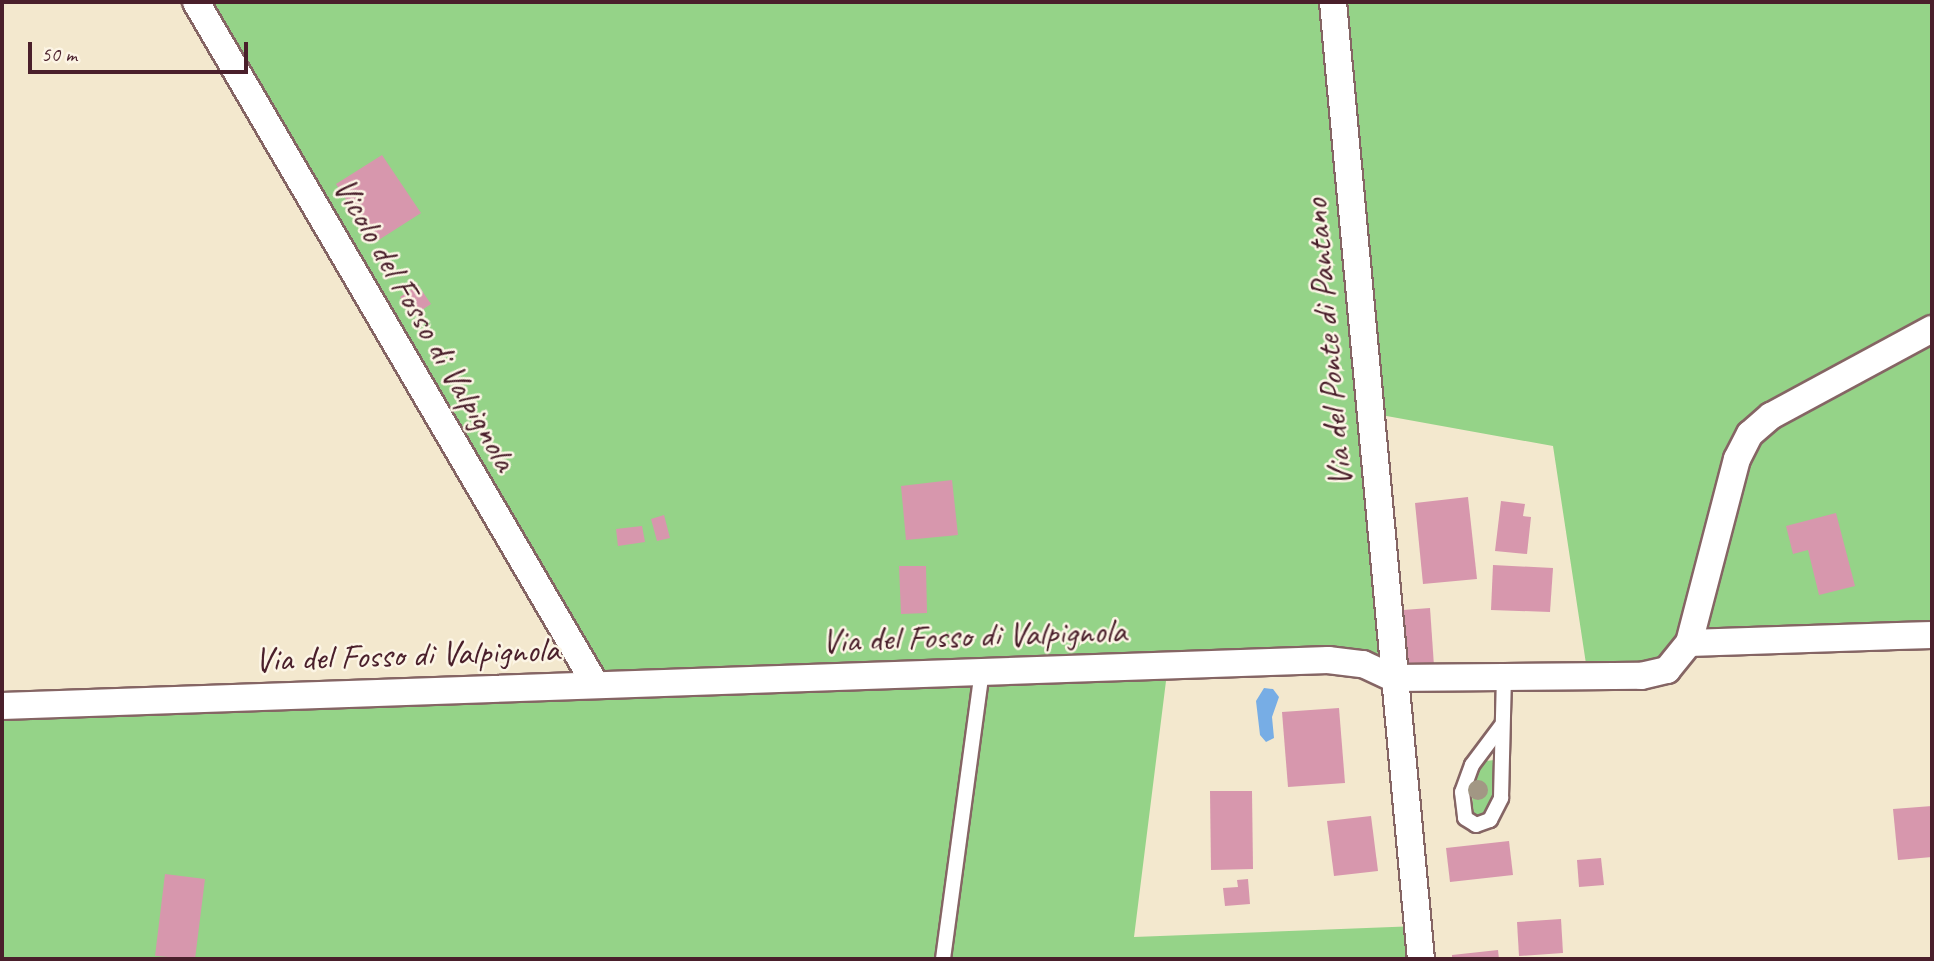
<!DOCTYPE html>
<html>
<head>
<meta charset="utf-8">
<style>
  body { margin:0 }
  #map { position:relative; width:1934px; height:961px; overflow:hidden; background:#f3e8ce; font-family:Caveat,sans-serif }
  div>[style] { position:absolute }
  .green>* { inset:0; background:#95d388 }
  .water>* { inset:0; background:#77ade5 }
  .building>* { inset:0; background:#d797ad }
  .roads { filter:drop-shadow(2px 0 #856564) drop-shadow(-2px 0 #856564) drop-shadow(0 2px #856564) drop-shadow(0 -2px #856564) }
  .lane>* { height:14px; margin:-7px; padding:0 7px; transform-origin:7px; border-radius:7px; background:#fff }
  .street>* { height:26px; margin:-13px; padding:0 13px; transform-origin:13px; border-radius:13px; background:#fff }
  .trees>* { width:20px; height:20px; margin:-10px; border-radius:50%; background:#a29784 }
  span { translate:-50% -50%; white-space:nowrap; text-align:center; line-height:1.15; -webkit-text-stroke:5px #fcf5e5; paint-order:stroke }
  .street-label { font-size:35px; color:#4a1f2b }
  .frame { position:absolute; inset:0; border:4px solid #4a1f2b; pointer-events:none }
  .scale { position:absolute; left:28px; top:42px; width:220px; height:32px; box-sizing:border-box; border:4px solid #4a1f2b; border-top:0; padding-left:9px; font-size:21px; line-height:24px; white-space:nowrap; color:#4a1f2b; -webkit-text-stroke:5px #fcf5e5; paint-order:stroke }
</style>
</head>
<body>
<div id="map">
  <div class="green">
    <i style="clip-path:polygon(196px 2px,1932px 2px,1932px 635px,1689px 643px,1641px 676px,1588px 677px,1553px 446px,1370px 413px,1385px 673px,1168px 665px,1134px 937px,1418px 926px,1421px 959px,2px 959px,2px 706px,593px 682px)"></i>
    <i style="clip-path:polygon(1494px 760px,1498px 789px,1484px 817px,1474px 817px,1471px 785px,1477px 770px,1486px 761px)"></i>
  </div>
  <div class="water">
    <i style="clip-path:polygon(1264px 688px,1273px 689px,1279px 697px,1272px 717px,1274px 738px,1266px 742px,1260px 735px,1256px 701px)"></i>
  </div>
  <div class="building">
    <i style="clip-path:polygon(382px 155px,421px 213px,374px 243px,336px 184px)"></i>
    <i style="clip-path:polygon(418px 285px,431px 304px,413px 316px,400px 297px)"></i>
    <i style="clip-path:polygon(952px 480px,958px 535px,906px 540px,901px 486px)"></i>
    <i style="clip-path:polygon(1468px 497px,1477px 579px,1423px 584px,1415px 503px)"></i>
    <i style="clip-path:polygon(1501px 501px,1525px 504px,1523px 516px,1531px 517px,1527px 554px,1495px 551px)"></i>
    <i style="clip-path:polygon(1836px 513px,1855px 586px,1819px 595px,1808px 550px,1793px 554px,1786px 526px)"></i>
    <i style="clip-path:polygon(664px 515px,670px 538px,657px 541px,651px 519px)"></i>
    <i style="clip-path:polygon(642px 526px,645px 542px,618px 546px,616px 529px)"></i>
    <i style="clip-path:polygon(1493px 565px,1553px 568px,1550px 612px,1491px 610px)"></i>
    <i style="clip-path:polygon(899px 566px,926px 566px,927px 613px,901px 614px)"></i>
    <i style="clip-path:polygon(1430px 608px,1434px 666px,1407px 668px,1403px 610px)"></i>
    <i style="clip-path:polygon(1339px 708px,1345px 783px,1288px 787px,1282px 712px)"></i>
    <i style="clip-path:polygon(1210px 791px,1252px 791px,1253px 869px,1211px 870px)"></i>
    <i style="clip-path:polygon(1932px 806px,1932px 857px,1898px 860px,1893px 809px)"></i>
    <i style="clip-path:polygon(1371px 816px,1378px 871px,1334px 876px,1327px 821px)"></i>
    <i style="clip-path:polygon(1509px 841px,1513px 875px,1450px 882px,1446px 848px)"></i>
    <i style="clip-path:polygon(1601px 858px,1604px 885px,1579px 887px,1577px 860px)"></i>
    <i style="clip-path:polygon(165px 874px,205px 879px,195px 959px,155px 956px)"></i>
    <i style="clip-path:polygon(1248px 879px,1250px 904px,1225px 906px,1223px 888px,1238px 887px,1237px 880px)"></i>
    <i style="clip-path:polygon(1561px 919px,1563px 953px,1519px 956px,1517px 922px)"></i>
    <i style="clip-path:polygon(1498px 950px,1499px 959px,1452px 959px,1452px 955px)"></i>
  </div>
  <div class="roads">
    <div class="lane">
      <i style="left:1502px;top:725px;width:50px;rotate:126.9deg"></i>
      <i style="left:1472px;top:765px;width:29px;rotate:110deg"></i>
      <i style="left:1462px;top:792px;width:26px;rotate:83deg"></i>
      <i style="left:1465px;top:818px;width:13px;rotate:32deg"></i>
      <i style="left:1476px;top:825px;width:15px;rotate:-20deg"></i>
      <i style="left:1490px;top:820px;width:25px;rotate:-63deg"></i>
      <i style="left:1501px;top:798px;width:121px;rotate:-88.6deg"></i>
      <i style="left:943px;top:959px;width:291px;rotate:-82.3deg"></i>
    </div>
    <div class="street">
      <i style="left:196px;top:2px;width:788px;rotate:59.66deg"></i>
      <i style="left:1333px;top:2px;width:961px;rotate:84.75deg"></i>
      <i style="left:1689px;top:643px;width:190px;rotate:-75.4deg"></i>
      <i style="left:1737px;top:459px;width:28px;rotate:-63deg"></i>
      <i style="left:1750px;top:434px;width:28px;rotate:-41deg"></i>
      <i style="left:1771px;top:416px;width:183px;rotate:-28.4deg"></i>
      <i style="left:2px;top:706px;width:1327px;rotate:-1.99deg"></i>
      <i style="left:1328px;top:660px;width:35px;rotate:7deg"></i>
      <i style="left:1363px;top:664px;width:33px;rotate:25deg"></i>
      <i style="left:1393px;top:678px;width:248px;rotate:-0.5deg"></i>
      <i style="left:1641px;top:676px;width:27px;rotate:-13deg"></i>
      <i style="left:1667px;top:670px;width:35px;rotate:-51deg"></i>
      <i style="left:1689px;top:643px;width:243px;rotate:-1.9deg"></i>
    </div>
  </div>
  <div class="trees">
    <i style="left:1478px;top:790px"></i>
  </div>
  <div class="street-label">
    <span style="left:425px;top:324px;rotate:60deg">Vicolo del Fosso di Valpignola</span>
    <span style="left:1328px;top:343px;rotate:-95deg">Via del Ponte di Pantano</span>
    <span style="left:974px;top:636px;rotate:-2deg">Via del Fosso di Valpignola</span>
    <span style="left:407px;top:655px;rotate:-2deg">Via del Fosso di Valpignola</span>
  </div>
  <div class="frame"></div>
  <div class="scale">50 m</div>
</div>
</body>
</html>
